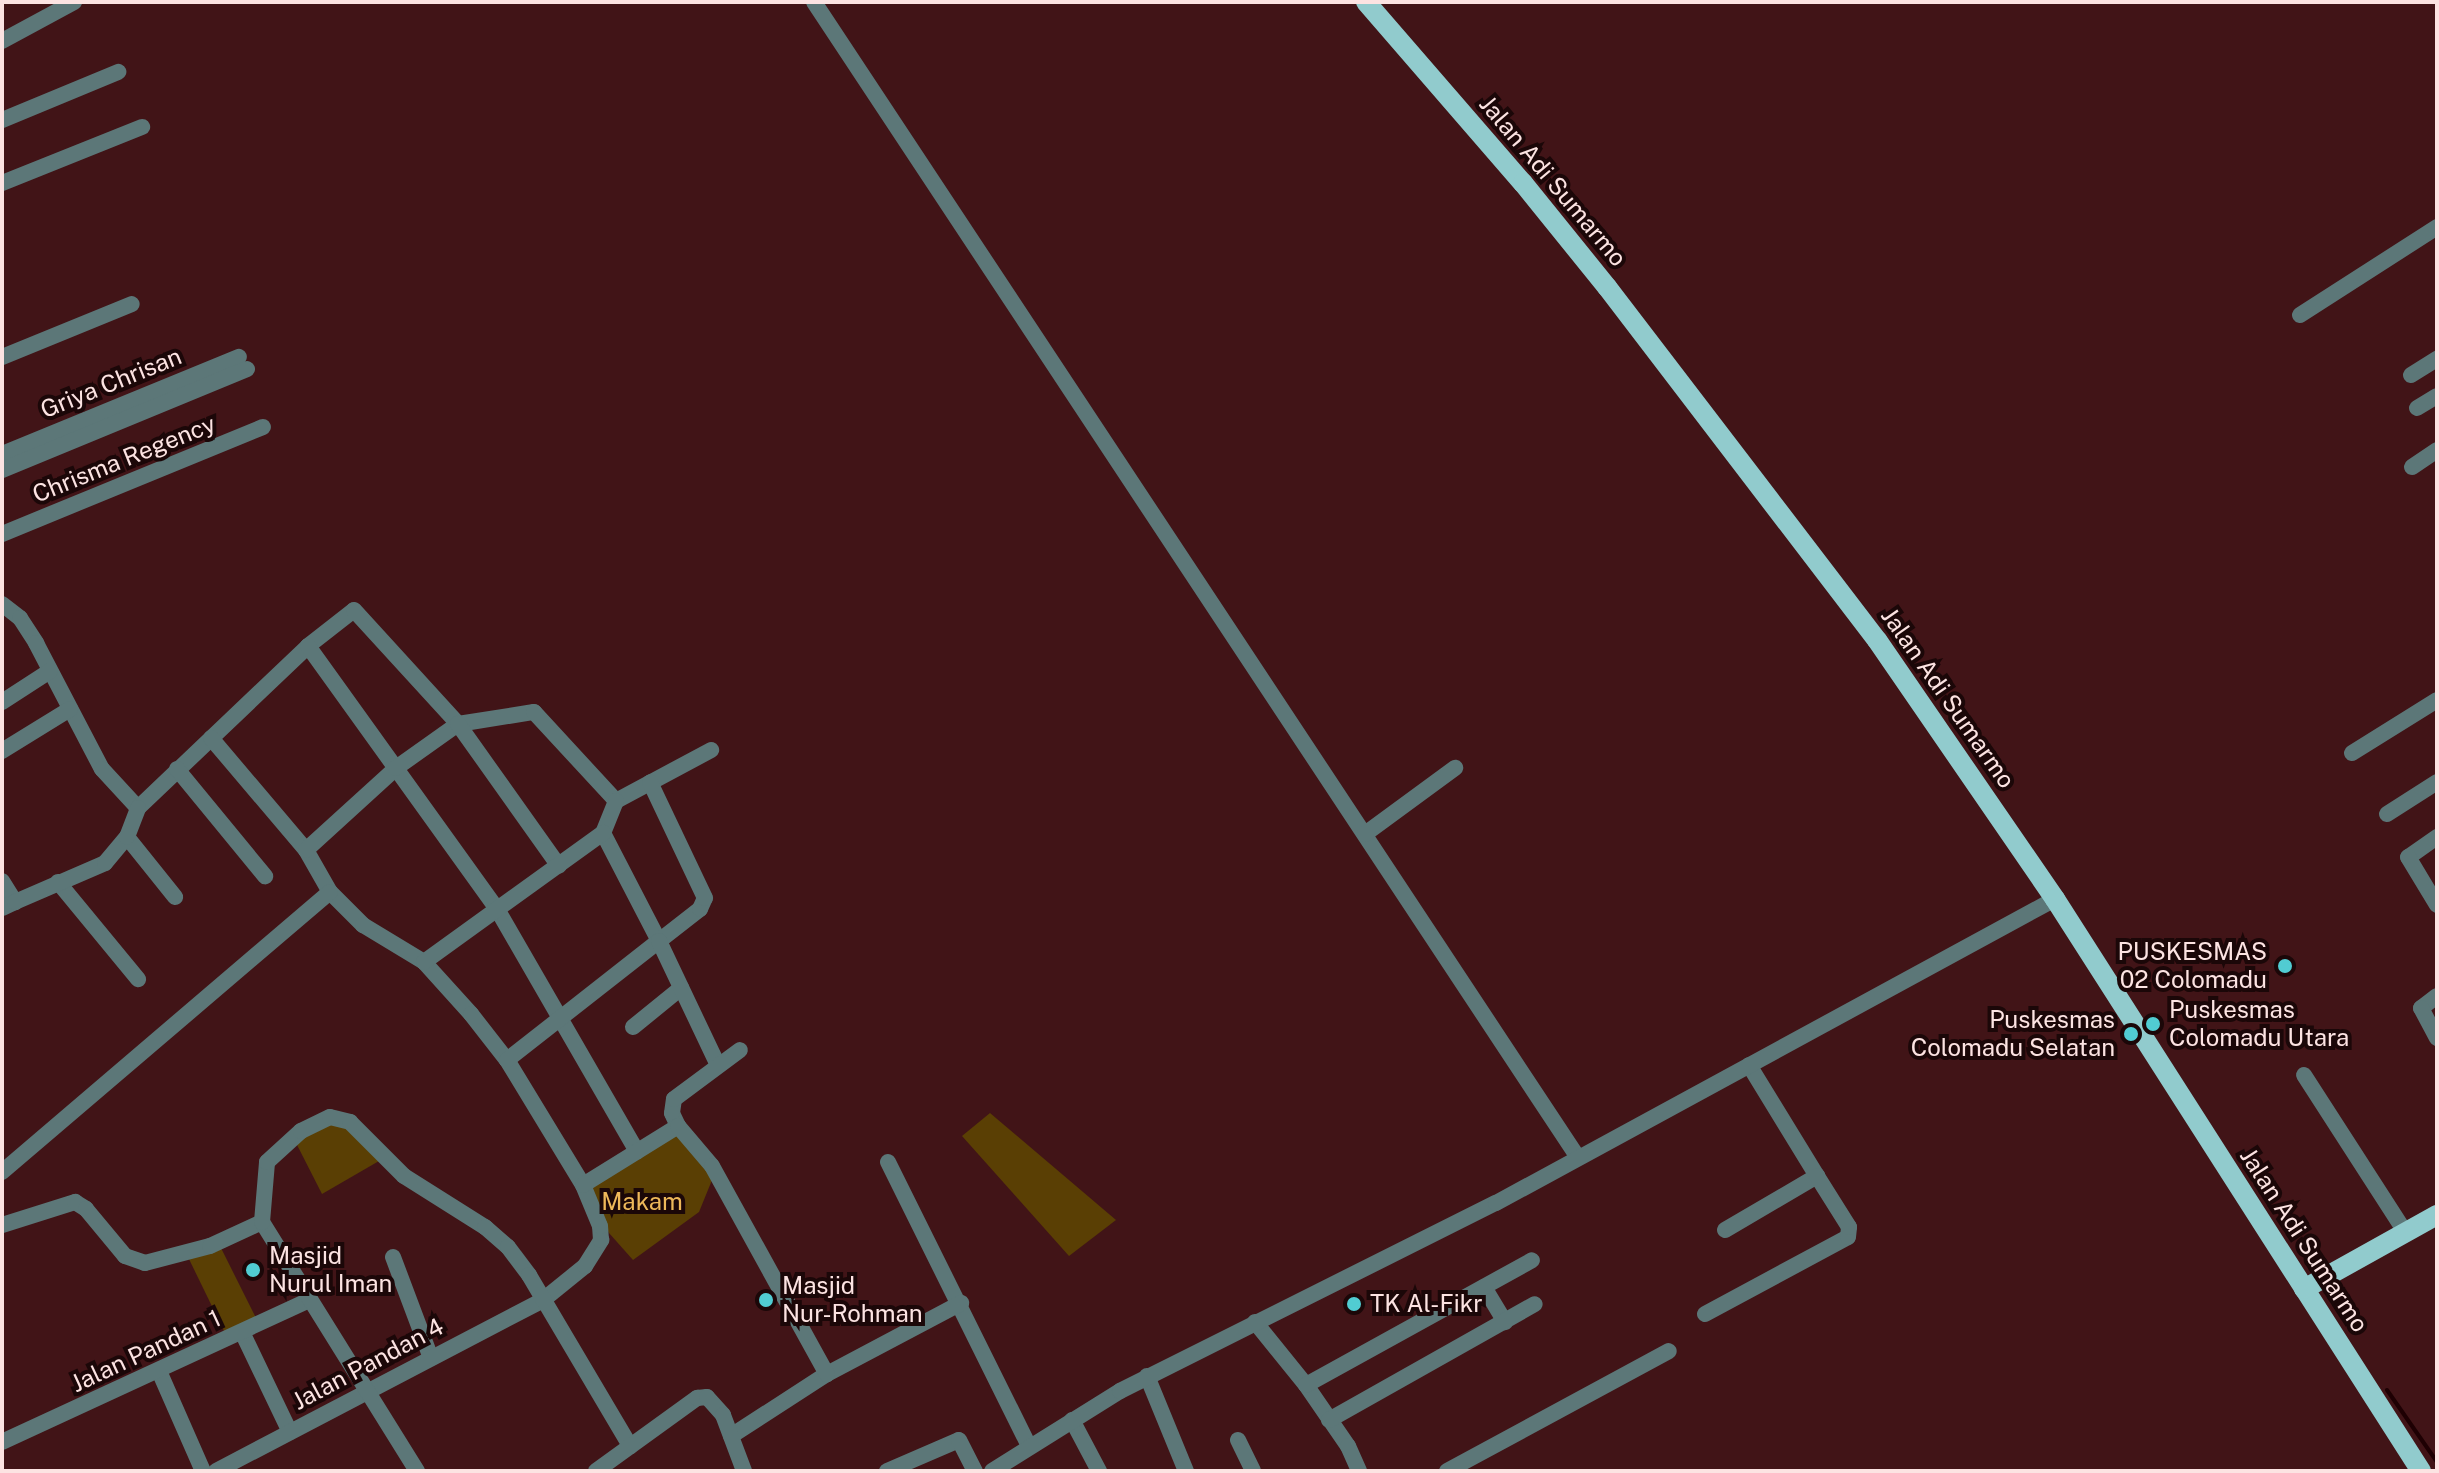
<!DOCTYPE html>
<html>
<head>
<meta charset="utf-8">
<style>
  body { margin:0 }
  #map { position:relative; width:2439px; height:1473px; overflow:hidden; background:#411417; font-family:"Public Sans",sans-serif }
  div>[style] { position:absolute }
  .green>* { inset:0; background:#5a3f04 }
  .stream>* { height:4px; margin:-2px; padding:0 2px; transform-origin:2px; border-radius:2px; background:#1e0003 }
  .minor>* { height:16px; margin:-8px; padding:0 8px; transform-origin:8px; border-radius:8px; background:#5c7778 }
  .major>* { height:20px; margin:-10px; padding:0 10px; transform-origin:10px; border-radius:10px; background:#91cbcd }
  .dots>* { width:22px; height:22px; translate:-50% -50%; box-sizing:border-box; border:4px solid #1b0708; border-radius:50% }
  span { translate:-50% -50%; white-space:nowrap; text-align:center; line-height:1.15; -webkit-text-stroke:8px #1b0708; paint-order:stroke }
  .street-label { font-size:24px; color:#fce3e2 }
  .poi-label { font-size:24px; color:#fce3e2 }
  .right { translate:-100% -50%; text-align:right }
  .left { translate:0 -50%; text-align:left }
  .park-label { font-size:24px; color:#eeb85a }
  .frame { position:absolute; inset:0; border:4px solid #fce3e2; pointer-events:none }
</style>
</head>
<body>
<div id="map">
  <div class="green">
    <i style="clip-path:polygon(990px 1113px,1116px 1220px,1069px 1256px,962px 1136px)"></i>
    <i style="clip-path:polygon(321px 1124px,343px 1125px,379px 1161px,322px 1194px,294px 1139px)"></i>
    <i style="clip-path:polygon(675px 1134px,703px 1162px,712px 1180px,699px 1212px,633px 1260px,609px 1233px,588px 1187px)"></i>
    <i style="clip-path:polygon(221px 1248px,256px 1318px,225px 1333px,187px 1255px)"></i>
  </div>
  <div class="stream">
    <i style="left:2387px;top:1390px;width:88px;rotate:55.2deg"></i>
  </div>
  <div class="minor">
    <i style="left:814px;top:2px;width:1383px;rotate:56.53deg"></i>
    <i style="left:2px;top:41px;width:82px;rotate:-28.4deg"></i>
    <i style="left:2px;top:120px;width:126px;rotate:-22.5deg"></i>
    <i style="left:2px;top:183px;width:151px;rotate:-21.8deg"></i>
    <i style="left:2300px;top:315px;width:163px;rotate:-32.7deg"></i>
    <i style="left:2px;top:357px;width:140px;rotate:-22.2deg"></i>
    <i style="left:2411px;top:375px;width:31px;rotate:-32deg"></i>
    <i style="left:2417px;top:408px;width:23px;rotate:-31deg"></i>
    <i style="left:2px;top:454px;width:256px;rotate:-22.3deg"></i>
    <i style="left:2412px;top:467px;width:30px;rotate:-34deg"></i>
    <i style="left:2px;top:470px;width:265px;rotate:-22.4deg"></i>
    <i style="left:2px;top:534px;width:282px;rotate:-22.3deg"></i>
    <i style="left:2px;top:604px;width:23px;rotate:38deg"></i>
    <i style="left:20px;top:618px;width:30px;rotate:57deg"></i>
    <i style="left:36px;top:643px;width:142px;rotate:62.4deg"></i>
    <i style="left:102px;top:769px;width:53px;rotate:47.3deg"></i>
    <i style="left:138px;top:808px;width:235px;rotate:-43.6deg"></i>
    <i style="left:308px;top:646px;width:58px;rotate:-38deg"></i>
    <i style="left:354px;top:610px;width:154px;rotate:47.6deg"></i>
    <i style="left:458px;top:724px;width:77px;rotate:-9deg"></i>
    <i style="left:534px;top:712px;width:121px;rotate:47.3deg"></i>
    <i style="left:616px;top:801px;width:108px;rotate:-28.2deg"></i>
    <i style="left:308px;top:646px;width:324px;rotate:54.3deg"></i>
    <i style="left:497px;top:909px;width:280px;rotate:60deg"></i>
    <i style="left:2px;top:702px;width:57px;rotate:-32.9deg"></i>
    <i style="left:211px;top:738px;width:147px;rotate:49.7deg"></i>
    <i style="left:306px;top:850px;width:48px;rotate:60.3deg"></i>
    <i style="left:330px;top:892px;width:47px;rotate:45deg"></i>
    <i style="left:363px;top:925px;width:71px;rotate:31.2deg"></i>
    <i style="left:424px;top:962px;width:70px;rotate:47.9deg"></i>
    <i style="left:471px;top:1014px;width:58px;rotate:52deg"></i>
    <i style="left:507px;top:1060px;width:146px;rotate:58.7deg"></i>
    <i style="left:2px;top:751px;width:80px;rotate:-31.7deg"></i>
    <i style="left:2352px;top:753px;width:100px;rotate:-31.9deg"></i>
    <i style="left:177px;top:769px;width:139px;rotate:50.6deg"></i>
    <i style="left:616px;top:801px;width:35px;rotate:112deg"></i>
    <i style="left:603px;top:833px;width:122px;rotate:62.6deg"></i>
    <i style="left:659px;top:941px;width:52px;rotate:-38deg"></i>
    <i style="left:700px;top:909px;width:12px;rotate:-66deg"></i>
    <i style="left:705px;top:898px;width:128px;rotate:-115.4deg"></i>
    <i style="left:2387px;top:814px;width:59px;rotate:-32.6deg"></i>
    <i style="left:1365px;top:834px;width:112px;rotate:-36.3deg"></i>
    <i style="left:127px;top:837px;width:77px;rotate:51.3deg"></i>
    <i style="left:2437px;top:837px;width:35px;rotate:145deg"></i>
    <i style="left:2408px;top:857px;width:56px;rotate:58.9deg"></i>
    <i style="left:306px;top:850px;width:122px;rotate:-42.3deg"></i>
    <i style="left:396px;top:768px;width:76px;rotate:-35.4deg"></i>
    <i style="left:458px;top:724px;width:174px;rotate:54.6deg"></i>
    <i style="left:2px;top:881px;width:25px;rotate:58deg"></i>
    <i style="left:15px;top:902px;width:14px;rotate:155deg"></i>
    <i style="left:58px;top:882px;width:126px;rotate:50.5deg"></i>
    <i style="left:15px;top:902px;width:98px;rotate:-23.4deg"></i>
    <i style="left:105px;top:863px;width:34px;rotate:-50deg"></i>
    <i style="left:127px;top:837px;width:31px;rotate:-69deg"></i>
    <i style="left:424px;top:962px;width:221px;rotate:-35.8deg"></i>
    <i style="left:2437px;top:996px;width:20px;rotate:143deg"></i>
    <i style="left:2421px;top:1008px;width:34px;rotate:62deg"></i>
    <i style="left:633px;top:1027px;width:62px;rotate:-39.1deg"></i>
    <i style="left:507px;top:1060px;width:193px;rotate:-38.1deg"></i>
    <i style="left:659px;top:941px;width:137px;rotate:64.6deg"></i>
    <i style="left:2304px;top:1075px;width:188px;rotate:57.2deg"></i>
    <i style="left:678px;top:1126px;width:14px;rotate:-115deg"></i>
    <i style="left:672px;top:1113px;width:14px;rotate:-82deg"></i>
    <i style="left:674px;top:1099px;width:82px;rotate:-36.6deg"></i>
    <i style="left:888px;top:1162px;width:317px;rotate:63.6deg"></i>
    <i style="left:2px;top:1172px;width:431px;rotate:-40.5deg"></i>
    <i style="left:2px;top:1225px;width:77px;rotate:-17.5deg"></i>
    <i style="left:75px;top:1202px;width:13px;rotate:32deg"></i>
    <i style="left:86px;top:1209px;width:61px;rotate:50.3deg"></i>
    <i style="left:125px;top:1256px;width:21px;rotate:19deg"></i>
    <i style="left:145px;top:1263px;width:67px;rotate:-14.7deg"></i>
    <i style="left:210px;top:1246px;width:57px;rotate:-24.8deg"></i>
    <i style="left:1725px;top:1230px;width:107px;rotate:-30.4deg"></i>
    <i style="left:1817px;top:1176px;width:130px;rotate:-121.5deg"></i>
    <i style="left:393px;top:1257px;width:108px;rotate:69.4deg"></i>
    <i style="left:1484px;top:1287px;width:41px;rotate:59deg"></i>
    <i style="left:1705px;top:1314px;width:162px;rotate:-28.3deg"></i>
    <i style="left:1848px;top:1237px;width:10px;rotate:-84deg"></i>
    <i style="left:1849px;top:1227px;width:60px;rotate:-122.1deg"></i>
    <i style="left:1255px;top:1322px;width:81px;rotate:51deg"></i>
    <i style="left:1306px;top:1385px;width:74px;rotate:55.5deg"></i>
    <i style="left:1348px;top:1446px;width:27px;rotate:66deg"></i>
    <i style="left:242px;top:1332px;width:111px;rotate:64.4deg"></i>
    <i style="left:159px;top:1371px;width:109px;rotate:66.3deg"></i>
    <i style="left:1147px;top:1376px;width:103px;rotate:67.7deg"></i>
    <i style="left:1306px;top:1385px;width:258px;rotate:-28.9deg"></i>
    <i style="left:1072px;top:1420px;width:58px;rotate:62.1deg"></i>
    <i style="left:1329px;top:1420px;width:236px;rotate:-29.4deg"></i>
    <i style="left:731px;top:1436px;width:114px;rotate:-32.9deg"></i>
    <i style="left:827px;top:1374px;width:152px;rotate:-27.9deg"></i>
    <i style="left:1238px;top:1440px;width:34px;rotate:64deg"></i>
    <i style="left:2px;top:1442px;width:338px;rotate:-24.8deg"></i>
    <i style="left:216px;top:1471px;width:369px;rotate:-27.6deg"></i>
    <i style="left:543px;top:1300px;width:54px;rotate:-39deg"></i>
    <i style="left:585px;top:1266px;width:31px;rotate:-58deg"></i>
    <i style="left:601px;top:1240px;width:14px;rotate:-94deg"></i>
    <i style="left:600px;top:1226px;width:44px;rotate:-112.5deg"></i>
    <i style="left:583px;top:1185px;width:112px;rotate:-31.8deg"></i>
    <i style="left:678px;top:1126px;width:52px;rotate:49.6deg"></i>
    <i style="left:712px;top:1166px;width:238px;rotate:61.1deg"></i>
    <i style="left:417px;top:1471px;width:293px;rotate:-121.9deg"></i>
    <i style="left:262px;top:1222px;width:60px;rotate:-85.2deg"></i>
    <i style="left:267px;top:1162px;width:46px;rotate:-42.4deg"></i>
    <i style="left:301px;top:1131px;width:32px;rotate:-26deg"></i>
    <i style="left:330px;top:1117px;width:21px;rotate:14deg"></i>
    <i style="left:350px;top:1122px;width:76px;rotate:45deg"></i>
    <i style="left:404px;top:1176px;width:96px;rotate:32.2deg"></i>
    <i style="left:485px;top:1227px;width:30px;rotate:41deg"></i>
    <i style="left:508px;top:1247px;width:35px;rotate:53deg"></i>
    <i style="left:529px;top:1275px;width:199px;rotate:59.4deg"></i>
    <i style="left:596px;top:1471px;width:125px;rotate:-35.9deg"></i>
    <i style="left:697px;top:1398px;width:10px;rotate:-6deg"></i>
    <i style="left:707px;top:1397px;width:24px;rotate:48deg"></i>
    <i style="left:723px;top:1415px;width:60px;rotate:69.4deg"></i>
    <i style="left:887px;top:1471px;width:78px;rotate:-23.3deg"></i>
    <i style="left:959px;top:1440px;width:35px;rotate:63deg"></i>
    <i style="left:992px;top:1471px;width:151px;rotate:-32deg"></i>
    <i style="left:1120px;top:1391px;width:420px;rotate:-26.6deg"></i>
    <i style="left:1496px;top:1203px;width:636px;rotate:-28.54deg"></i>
    <i style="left:1447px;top:1471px;width:252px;rotate:-28.4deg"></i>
  </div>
  <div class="major">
    <i style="left:1366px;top:2px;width:240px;rotate:49.1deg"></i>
    <i style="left:1523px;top:183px;width:134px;rotate:51.1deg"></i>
    <i style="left:1607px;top:287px;width:444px;rotate:52.6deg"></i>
    <i style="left:1877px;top:640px;width:314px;rotate:55.5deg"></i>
    <i style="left:2055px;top:899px;width:679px;rotate:57.39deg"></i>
    <i style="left:2304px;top:1289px;width:152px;rotate:-29.1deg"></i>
  </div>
  <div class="dots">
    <i style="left:2285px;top:966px;background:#51ccd2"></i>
    <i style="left:2153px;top:1024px;background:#51ccd2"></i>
    <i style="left:2131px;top:1034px;background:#51ccd2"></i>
    <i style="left:253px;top:1270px;background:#51ccd2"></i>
    <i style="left:766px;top:1300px;background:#51ccd2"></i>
    <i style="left:1354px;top:1304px;background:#51ccd2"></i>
  </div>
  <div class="street-label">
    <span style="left:1553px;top:181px;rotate:50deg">Jalan Adi Sumarmo</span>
    <span style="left:111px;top:383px;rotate:-22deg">Griya Chrisan</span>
    <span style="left:124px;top:459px;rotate:-22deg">Chrisma Regency</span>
    <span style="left:1948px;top:698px;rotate:55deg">Jalan Adi Sumarmo</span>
    <span style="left:2304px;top:1240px;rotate:57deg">Jalan Adi Sumarmo</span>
    <span style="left:146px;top:1351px;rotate:-25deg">Jalan Pandan 1</span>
    <span style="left:368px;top:1364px;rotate:-28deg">Jalan Pandan 4</span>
  </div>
  <div class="poi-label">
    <span class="right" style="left:2267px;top:966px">PUSKESMAS<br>02 Colomadu</span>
    <span class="left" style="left:2169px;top:1024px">Puskesmas<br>Colomadu Utara</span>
    <span class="right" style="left:2115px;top:1034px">Puskesmas<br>Colomadu Selatan</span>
    <span class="left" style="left:269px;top:1270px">Masjid<br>Nurul Iman</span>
    <span class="left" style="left:782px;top:1300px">Masjid<br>Nur-Rohman</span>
    <span class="left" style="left:1370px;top:1304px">TK Al-Fikr</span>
  </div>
  <div class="park-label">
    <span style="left:642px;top:1202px">Makam</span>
  </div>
  <div class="frame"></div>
</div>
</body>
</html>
